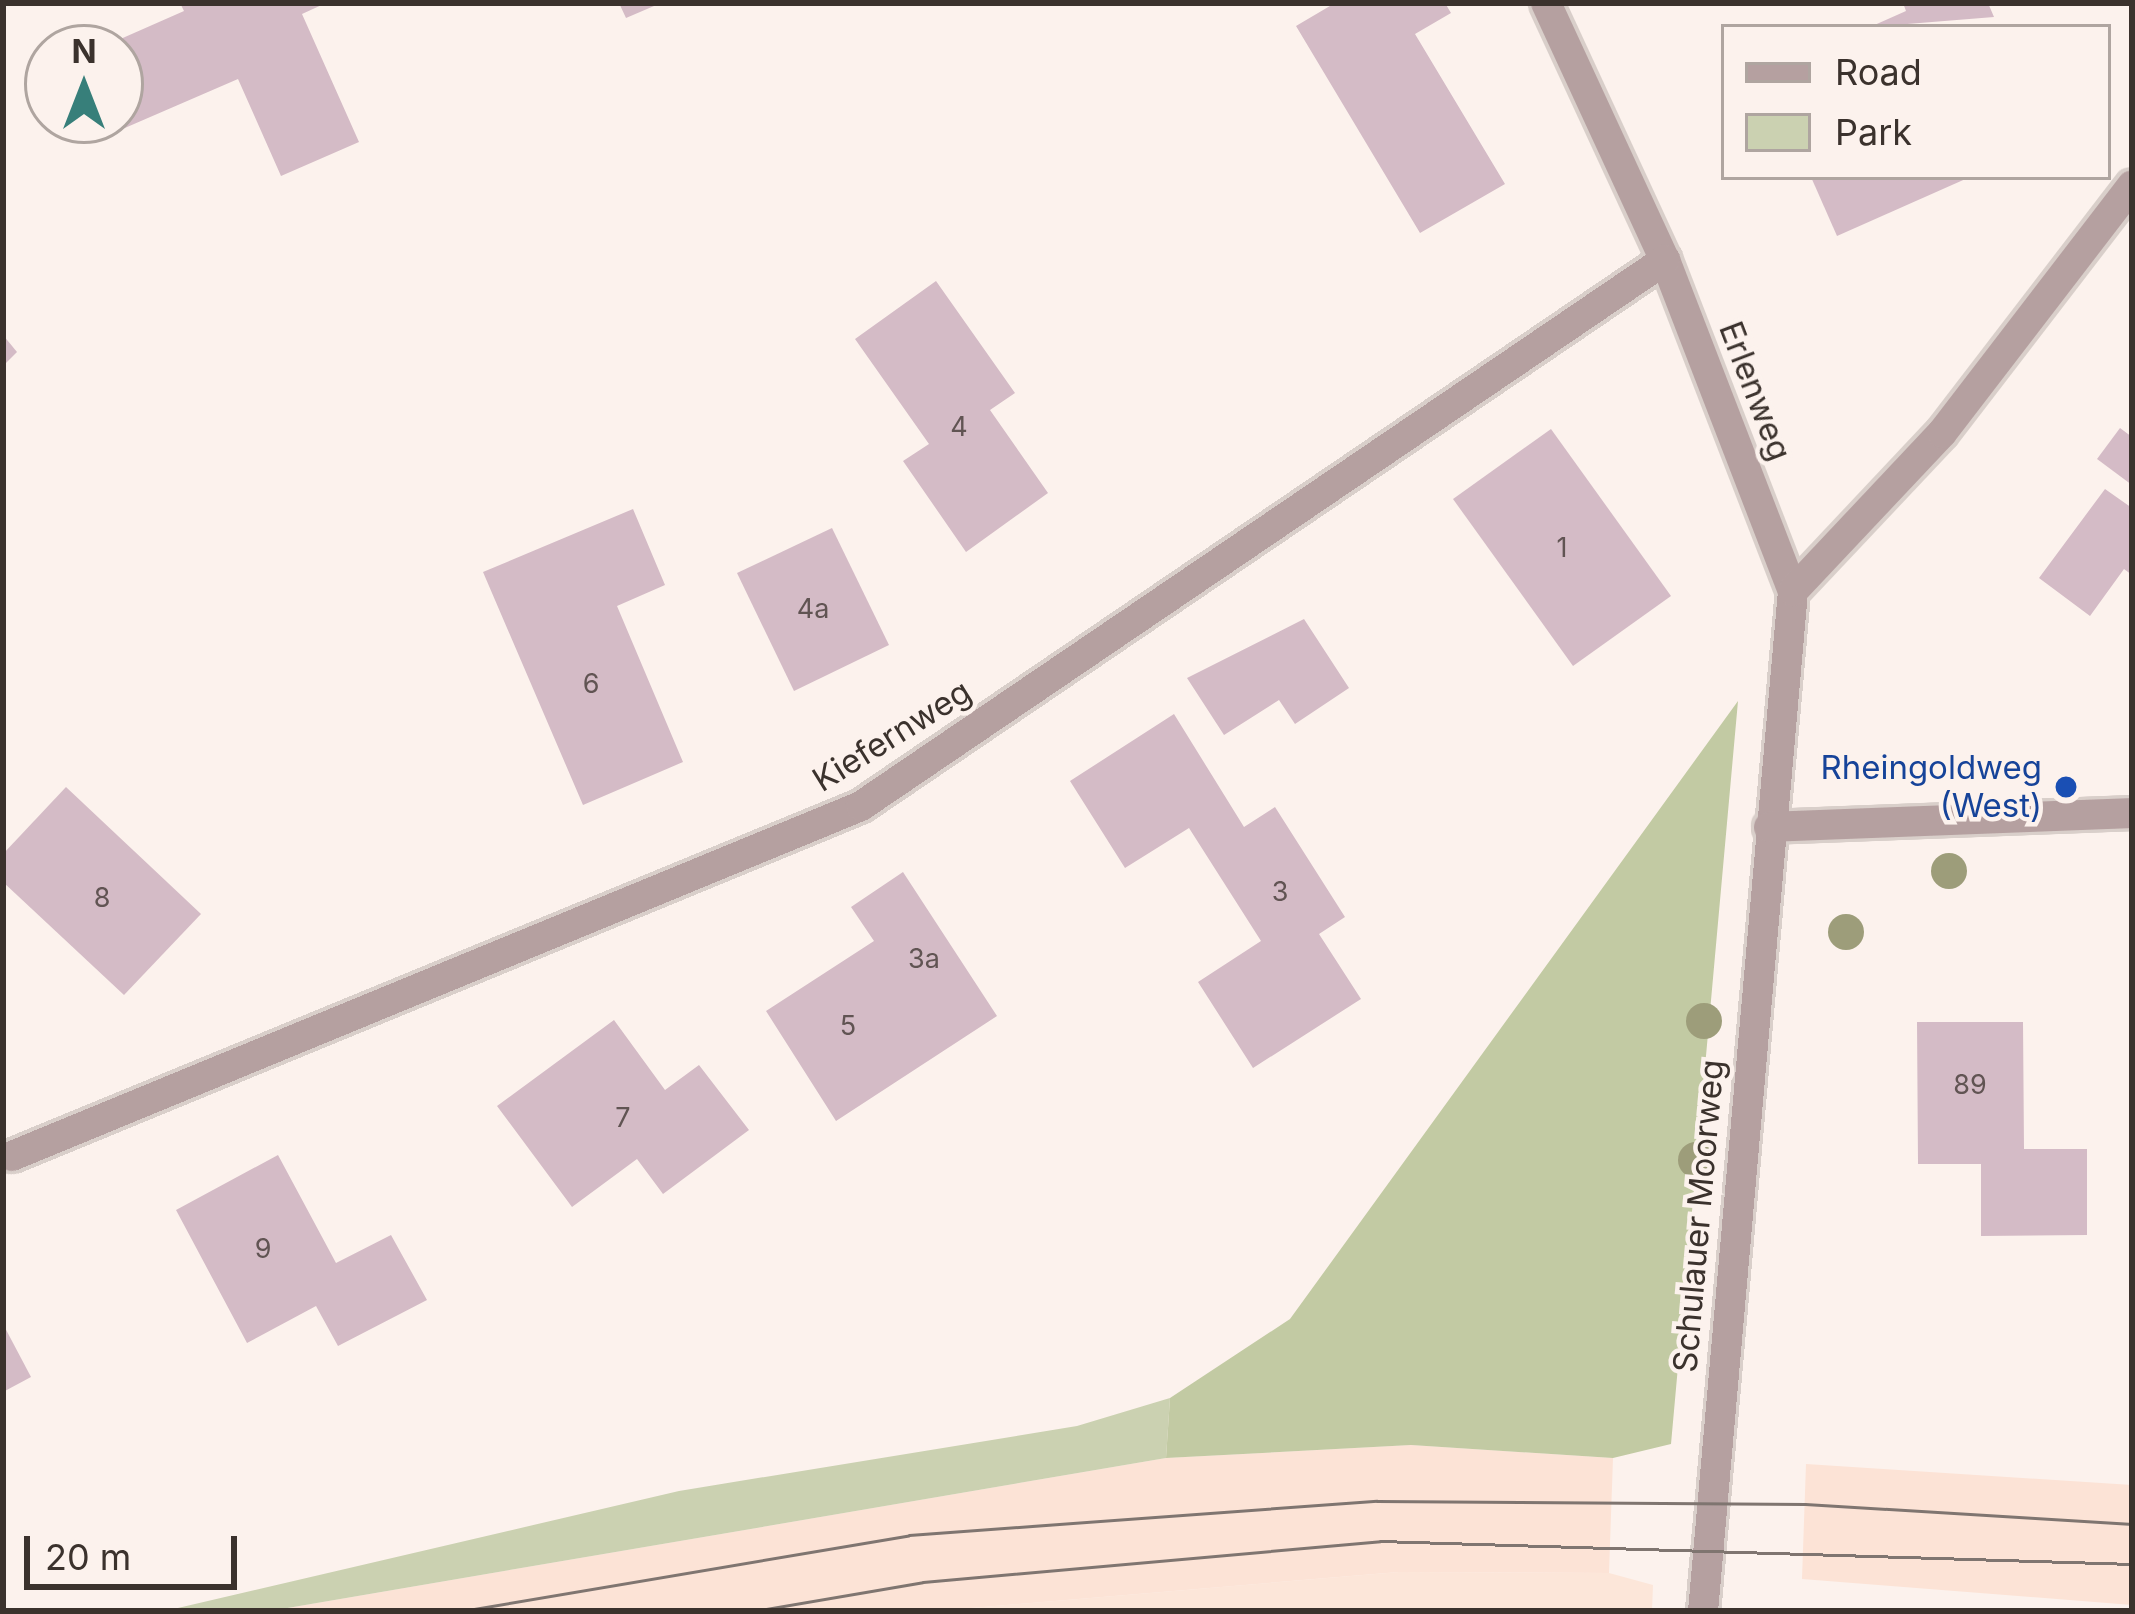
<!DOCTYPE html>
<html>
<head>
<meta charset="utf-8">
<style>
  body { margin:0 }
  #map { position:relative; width:2135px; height:1614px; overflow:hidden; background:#fcf2ed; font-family:Inter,sans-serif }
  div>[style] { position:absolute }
  .industrial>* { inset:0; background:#fce6d9 }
  .built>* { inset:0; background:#fce3d6 }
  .green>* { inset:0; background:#cbd1b1 }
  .forest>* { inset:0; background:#c2caa3 }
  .building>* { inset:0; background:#d4bbc6 }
  .roads { filter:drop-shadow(3px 0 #d9cfca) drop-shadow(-3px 0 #d9cfca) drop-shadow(0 3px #d9cfca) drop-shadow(0 -3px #d9cfca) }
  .street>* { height:30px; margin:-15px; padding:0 15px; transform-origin:15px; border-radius:15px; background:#b5a0a0 }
  .tram>* { height:3px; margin:-1.5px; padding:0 1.5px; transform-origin:1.5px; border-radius:1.5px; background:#7f7570 }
  .trees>* { width:36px; height:36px; margin:-18px; border-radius:50%; background:#9d9d7a }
  .dots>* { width:33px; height:33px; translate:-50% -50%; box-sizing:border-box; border:6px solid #fcf2ed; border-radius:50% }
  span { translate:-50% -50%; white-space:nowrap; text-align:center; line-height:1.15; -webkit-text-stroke:9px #fcf2ed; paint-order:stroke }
  .number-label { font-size:27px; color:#615453 }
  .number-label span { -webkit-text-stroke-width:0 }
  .street-label { font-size:33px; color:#3b322d }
  .transit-label { font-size:33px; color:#164399 }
  .right { translate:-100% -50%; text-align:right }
  .frame { position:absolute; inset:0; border:6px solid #3b322d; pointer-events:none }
  .legend { position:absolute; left:1721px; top:24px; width:390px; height:156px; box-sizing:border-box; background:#fcf2ed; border:3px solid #afa5a0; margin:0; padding:15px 21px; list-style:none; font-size:36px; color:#3b322d }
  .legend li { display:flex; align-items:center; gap:24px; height:60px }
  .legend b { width:60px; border:3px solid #afa5a0 }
  .north { position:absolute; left:24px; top:24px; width:120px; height:120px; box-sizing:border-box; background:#fcf2ed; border:3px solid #afa5a0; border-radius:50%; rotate:0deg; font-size:33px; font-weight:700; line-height:48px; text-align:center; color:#3b322d }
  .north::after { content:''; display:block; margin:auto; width:42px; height:54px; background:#377f7a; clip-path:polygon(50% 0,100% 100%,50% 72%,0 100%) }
  .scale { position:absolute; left:24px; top:1536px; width:213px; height:54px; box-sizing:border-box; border:6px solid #3b322d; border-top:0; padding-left:15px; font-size:36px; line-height:42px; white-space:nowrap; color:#3b322d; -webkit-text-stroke:9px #fcf2ed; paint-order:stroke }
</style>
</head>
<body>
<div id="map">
  <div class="industrial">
    <i style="clip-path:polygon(1399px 1572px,1609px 1573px,1653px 1585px,1652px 1611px,936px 1611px)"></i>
  </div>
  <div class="built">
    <i style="clip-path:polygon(1411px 1445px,1613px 1458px,1609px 1573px,1399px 1572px,936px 1611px,270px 1611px,1166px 1458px)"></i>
    <i style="clip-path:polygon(1806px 1464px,2132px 1485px,2132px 1605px,1802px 1579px)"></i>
  </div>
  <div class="green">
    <i style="clip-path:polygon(1170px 1398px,1166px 1458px,270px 1611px,165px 1611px,679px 1491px,1077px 1426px)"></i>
  </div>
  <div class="forest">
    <i style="clip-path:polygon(1738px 701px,1671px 1444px,1613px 1458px,1411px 1445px,1166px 1458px,1170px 1398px,1290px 1319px)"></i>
  </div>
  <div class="building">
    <i style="clip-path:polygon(180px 3px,326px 3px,302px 14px,359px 142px,281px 176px,238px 79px,104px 137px,96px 120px,120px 120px,120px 48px,100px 48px,184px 11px)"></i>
    <i style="clip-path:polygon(619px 3px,661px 3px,626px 18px)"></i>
    <i style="clip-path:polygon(1335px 3px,1445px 3px,1451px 13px,1415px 34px,1505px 184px,1420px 233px,1296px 26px)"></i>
    <i style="clip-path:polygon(1903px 3px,1988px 3px,1994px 17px,1870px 27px,1906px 11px)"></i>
    <i style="clip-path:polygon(1811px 177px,1970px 177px,1837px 236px)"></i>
    <i style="clip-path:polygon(936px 281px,1015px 393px,990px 410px,1048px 493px,966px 552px,903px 461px,929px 444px,855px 339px)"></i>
    <i style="clip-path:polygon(3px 335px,17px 352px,3px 366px)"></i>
    <i style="clip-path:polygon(2120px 428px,2132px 437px,2132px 485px,2097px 459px)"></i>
    <i style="clip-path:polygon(1551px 429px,1671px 596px,1573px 666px,1453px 499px)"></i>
    <i style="clip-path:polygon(2105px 489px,2132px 508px,2132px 575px,2124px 569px,2090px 616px,2039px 578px)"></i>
    <i style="clip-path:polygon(633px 509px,665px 585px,617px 606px,683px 762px,583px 805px,483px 572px)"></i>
    <i style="clip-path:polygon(832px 528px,889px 645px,794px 691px,737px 573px)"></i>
    <i style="clip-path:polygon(1304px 619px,1349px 688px,1295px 724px,1279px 700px,1224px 735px,1187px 678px)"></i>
    <i style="clip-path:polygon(1174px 714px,1244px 827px,1275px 807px,1345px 917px,1319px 934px,1361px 999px,1253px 1068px,1198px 982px,1261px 941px,1189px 828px,1125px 868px,1070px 781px)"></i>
    <i style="clip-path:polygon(66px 787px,201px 914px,124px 995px,3px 882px,3px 854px)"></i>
    <i style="clip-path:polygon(903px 872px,997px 1016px,836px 1121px,766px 1011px,874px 941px,851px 907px)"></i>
    <i style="clip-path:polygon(614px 1020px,665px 1090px,699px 1065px,749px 1130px,663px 1194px,637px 1159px,572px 1207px,497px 1106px)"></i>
    <i style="clip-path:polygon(1917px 1022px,2023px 1022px,2024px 1149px,2087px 1149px,2087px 1235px,1981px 1236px,1981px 1164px,1918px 1164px)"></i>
    <i style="clip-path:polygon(278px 1155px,336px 1263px,391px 1235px,427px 1300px,338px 1346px,316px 1306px,247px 1343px,176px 1210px)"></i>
    <i style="clip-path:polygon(3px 1324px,31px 1377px,3px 1392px)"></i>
  </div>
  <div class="roads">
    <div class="street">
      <i style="left:1546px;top:3px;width:283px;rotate:65.2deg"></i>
      <i style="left:1665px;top:260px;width:355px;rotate:68.9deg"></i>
      <i style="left:1793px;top:591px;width:1024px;rotate:95.04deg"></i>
      <i style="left:1793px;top:591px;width:217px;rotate:-46.7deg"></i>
      <i style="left:1942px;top:433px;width:312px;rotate:-52.5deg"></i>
      <i style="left:1769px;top:827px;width:363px;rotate:-2.2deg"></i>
      <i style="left:12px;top:1156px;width:918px;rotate:-22.4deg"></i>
      <i style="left:861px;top:806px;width:972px;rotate:-34.18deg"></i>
    </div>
  </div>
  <div class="tram">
    <i style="left:462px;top:1611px;width:453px;rotate:-9.6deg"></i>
    <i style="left:909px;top:1535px;width:469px;rotate:-4.2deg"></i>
    <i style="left:1377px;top:1501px;width:428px;rotate:0.4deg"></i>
    <i style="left:1805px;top:1504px;width:328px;rotate:3.5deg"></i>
    <i style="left:754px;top:1611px;width:171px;rotate:-9.7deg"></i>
    <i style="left:923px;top:1582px;width:459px;rotate:-5.1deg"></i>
    <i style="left:1380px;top:1541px;width:752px;rotate:1.75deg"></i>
  </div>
  <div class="trees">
    <i style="left:1949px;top:871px"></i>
    <i style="left:1846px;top:932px"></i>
    <i style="left:1704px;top:1021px"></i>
    <i style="left:1696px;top:1160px"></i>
  </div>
  <div class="dots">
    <i style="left:2066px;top:787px;background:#1a4fb4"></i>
  </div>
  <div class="number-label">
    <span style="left:959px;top:427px">4</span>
    <span style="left:1562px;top:548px">1</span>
    <span style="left:813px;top:609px">4a</span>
    <span style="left:591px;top:684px">6</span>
    <span style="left:1280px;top:892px">3</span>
    <span style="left:102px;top:898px">8</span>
    <span style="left:924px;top:959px">3a</span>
    <span style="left:848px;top:1026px">5</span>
    <span style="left:1970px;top:1085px">89</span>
    <span style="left:623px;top:1118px">7</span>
    <span style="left:263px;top:1249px">9</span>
  </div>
  <div class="street-label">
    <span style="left:1755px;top:391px;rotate:69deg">Erlenweg</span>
    <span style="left:892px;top:736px;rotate:-32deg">Kiefernweg</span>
    <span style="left:1699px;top:1216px;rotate:-85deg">Schulauer Moorweg</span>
  </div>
  <div class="transit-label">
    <span class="right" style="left:2042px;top:787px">Rheingoldweg<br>(West)</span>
  </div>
  <div class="frame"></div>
  <ul class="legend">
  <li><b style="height:15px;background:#b5a0a0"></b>Road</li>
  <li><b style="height:33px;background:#cbd1b1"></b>Park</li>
  </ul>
  <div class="north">N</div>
  <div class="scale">20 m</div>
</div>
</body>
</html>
